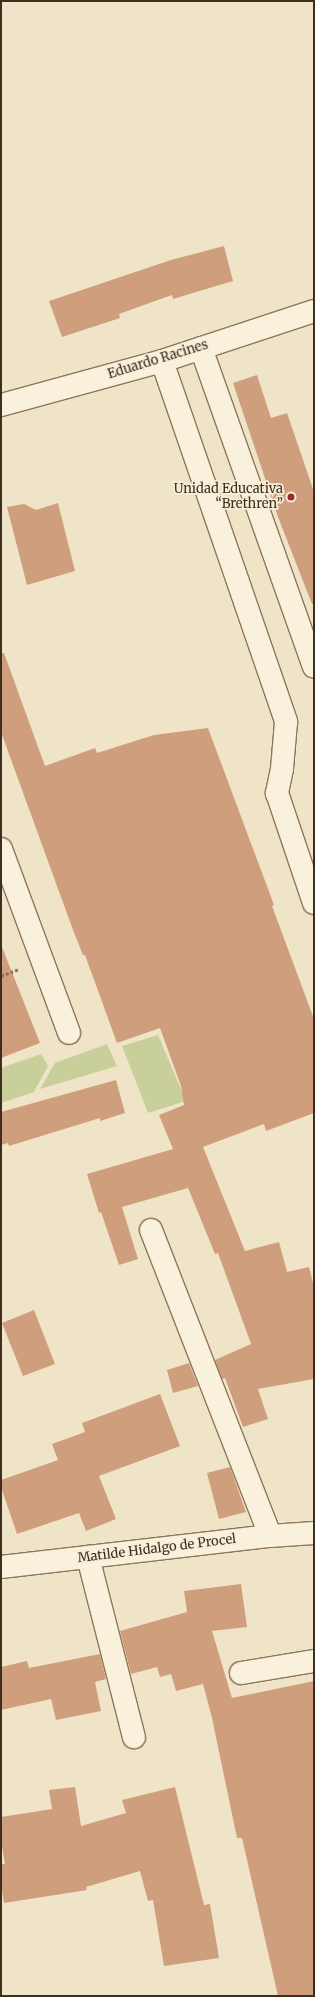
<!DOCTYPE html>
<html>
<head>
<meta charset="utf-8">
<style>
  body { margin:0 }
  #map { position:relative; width:315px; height:1997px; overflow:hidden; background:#f0e4c8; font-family:Merriweather,serif }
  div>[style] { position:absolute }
  .green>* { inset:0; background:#c9cf9b }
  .building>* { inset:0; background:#cf9f7d }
  .path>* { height:2.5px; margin-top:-1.25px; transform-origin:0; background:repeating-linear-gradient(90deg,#8d765c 0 3px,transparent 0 5px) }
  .roads { filter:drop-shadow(1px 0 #8d765c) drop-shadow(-1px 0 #8d765c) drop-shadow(0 1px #8d765c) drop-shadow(0 -1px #8d765c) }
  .minor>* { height:22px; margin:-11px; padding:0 11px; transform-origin:11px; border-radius:11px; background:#faf1dc }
  .dots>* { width:11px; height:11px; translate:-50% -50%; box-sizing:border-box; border:2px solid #f7eed8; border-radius:50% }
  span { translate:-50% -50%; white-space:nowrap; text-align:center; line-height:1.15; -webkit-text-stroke:3.5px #f7eed8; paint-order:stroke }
  .street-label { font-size:13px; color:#3d2e20 }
  .poi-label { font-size:13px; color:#3d2e20 }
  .right { translate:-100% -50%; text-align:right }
  .frame { position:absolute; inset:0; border:2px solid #3d2e20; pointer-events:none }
</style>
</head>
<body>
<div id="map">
  <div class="green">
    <i style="clip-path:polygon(158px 1035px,186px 1101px,148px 1113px,122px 1046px)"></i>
    <i style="clip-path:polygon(107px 1044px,117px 1066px,40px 1089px,55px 1063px)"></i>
    <i style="clip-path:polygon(41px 1054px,48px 1066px,34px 1092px,1px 1103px,1px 1068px)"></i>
  </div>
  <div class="building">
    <i style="clip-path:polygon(224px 246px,233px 281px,173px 299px,172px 295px,119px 314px,120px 318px,62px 337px,49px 301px,171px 260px)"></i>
    <i style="clip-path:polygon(257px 375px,271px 418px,287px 413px,314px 492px,314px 604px,312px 604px,278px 517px,233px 383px)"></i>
    <i style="clip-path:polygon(58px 503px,75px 571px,27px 585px,7px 507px,24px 504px,36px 510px)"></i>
    <i style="clip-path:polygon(1px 653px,4px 653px,45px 766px,95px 748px,97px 753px,154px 735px,208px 728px,274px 905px,272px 906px,314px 1019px,314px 1113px,266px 1131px,264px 1124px,203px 1147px,245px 1251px,279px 1242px,287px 1272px,309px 1267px,314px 1287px,314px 1379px,258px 1389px,268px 1419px,243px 1427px,225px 1378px,222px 1379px,215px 1360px,251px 1344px,218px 1253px,215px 1254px,188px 1188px,122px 1207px,138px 1259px,119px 1265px,101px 1212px,99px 1213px,87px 1174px,173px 1149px,159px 1115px,184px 1105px,181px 1086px,160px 1028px,117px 1043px,85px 955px,83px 955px,73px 930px,1px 732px)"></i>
    <i style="clip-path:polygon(1px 947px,2px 947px,40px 1043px,1px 1058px)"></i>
    <i style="clip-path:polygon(116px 1080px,125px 1113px,100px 1121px,100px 1118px,9px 1146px,8px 1143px,1px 1145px,1px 1112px)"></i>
    <i style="clip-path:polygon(34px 1310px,55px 1364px,23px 1376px,2px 1323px)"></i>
    <i style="clip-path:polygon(189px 1363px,198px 1386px,173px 1393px,167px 1370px)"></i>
    <i style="clip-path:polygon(160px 1394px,180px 1446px,99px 1476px,116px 1519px,86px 1531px,79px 1513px,17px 1534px,1px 1487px,1px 1480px,58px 1460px,52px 1444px,85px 1432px,82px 1423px)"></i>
    <i style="clip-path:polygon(230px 1467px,246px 1512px,219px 1519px,207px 1473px)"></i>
    <i style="clip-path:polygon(241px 1584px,247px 1627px,212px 1631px,232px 1698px,314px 1681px,314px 1996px,278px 1996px,242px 1838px,237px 1838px,212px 1718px,203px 1684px,176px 1691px,171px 1674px,160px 1677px,157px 1667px,131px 1674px,120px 1631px,187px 1612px,184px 1591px)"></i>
    <i style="clip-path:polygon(100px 1654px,106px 1679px,95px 1682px,101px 1711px,56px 1720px,51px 1699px,1px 1710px,1px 1667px,27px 1661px,29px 1668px)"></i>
    <i style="clip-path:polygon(75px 1787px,81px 1826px,126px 1813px,122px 1800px,175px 1787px,204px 1905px,210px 1904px,219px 1958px,164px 1966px,153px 1900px,148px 1901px,140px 1871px,86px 1887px,87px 1890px,4px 1903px,1px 1884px,1px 1864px,5px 1864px,1px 1841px,1px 1817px,52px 1809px,49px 1790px)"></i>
  </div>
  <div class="path">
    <i style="left:1px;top:976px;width:19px;rotate:-21deg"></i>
  </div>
  <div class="roads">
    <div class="minor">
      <i style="left:201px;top:348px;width:338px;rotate:70.5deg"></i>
      <i style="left:162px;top:361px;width:382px;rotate:71deg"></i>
      <i style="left:286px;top:722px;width:47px;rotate:94.9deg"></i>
      <i style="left:282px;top:769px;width:25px;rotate:102deg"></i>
      <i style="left:277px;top:793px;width:116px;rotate:71.4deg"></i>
      <i style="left:1px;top:405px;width:167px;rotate:-15.3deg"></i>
      <i style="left:162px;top:361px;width:160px;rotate:-18.2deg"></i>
      <i style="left:1px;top:849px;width:196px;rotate:69.7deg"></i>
      <i style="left:151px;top:1230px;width:328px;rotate:68.7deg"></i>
      <i style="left:88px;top:1557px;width:186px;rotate:75.7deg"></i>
      <i style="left:1px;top:1567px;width:271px;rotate:-6.6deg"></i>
      <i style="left:270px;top:1536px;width:44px;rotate:-3.9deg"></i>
      <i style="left:241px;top:1673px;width:74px;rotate:-9.3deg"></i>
    </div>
  </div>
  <div class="dots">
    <i style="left:291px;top:497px;background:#9e2a2b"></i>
  </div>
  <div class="street-label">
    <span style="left:158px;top:360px;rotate:-17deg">Eduardo Racines</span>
    <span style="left:157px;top:1549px;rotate:-7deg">Matilde Hidalgo de Procel</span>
  </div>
  <div class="poi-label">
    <span class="right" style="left:283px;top:497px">Unidad Educativa<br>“Brethren”</span>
  </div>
  <div class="frame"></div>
</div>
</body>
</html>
